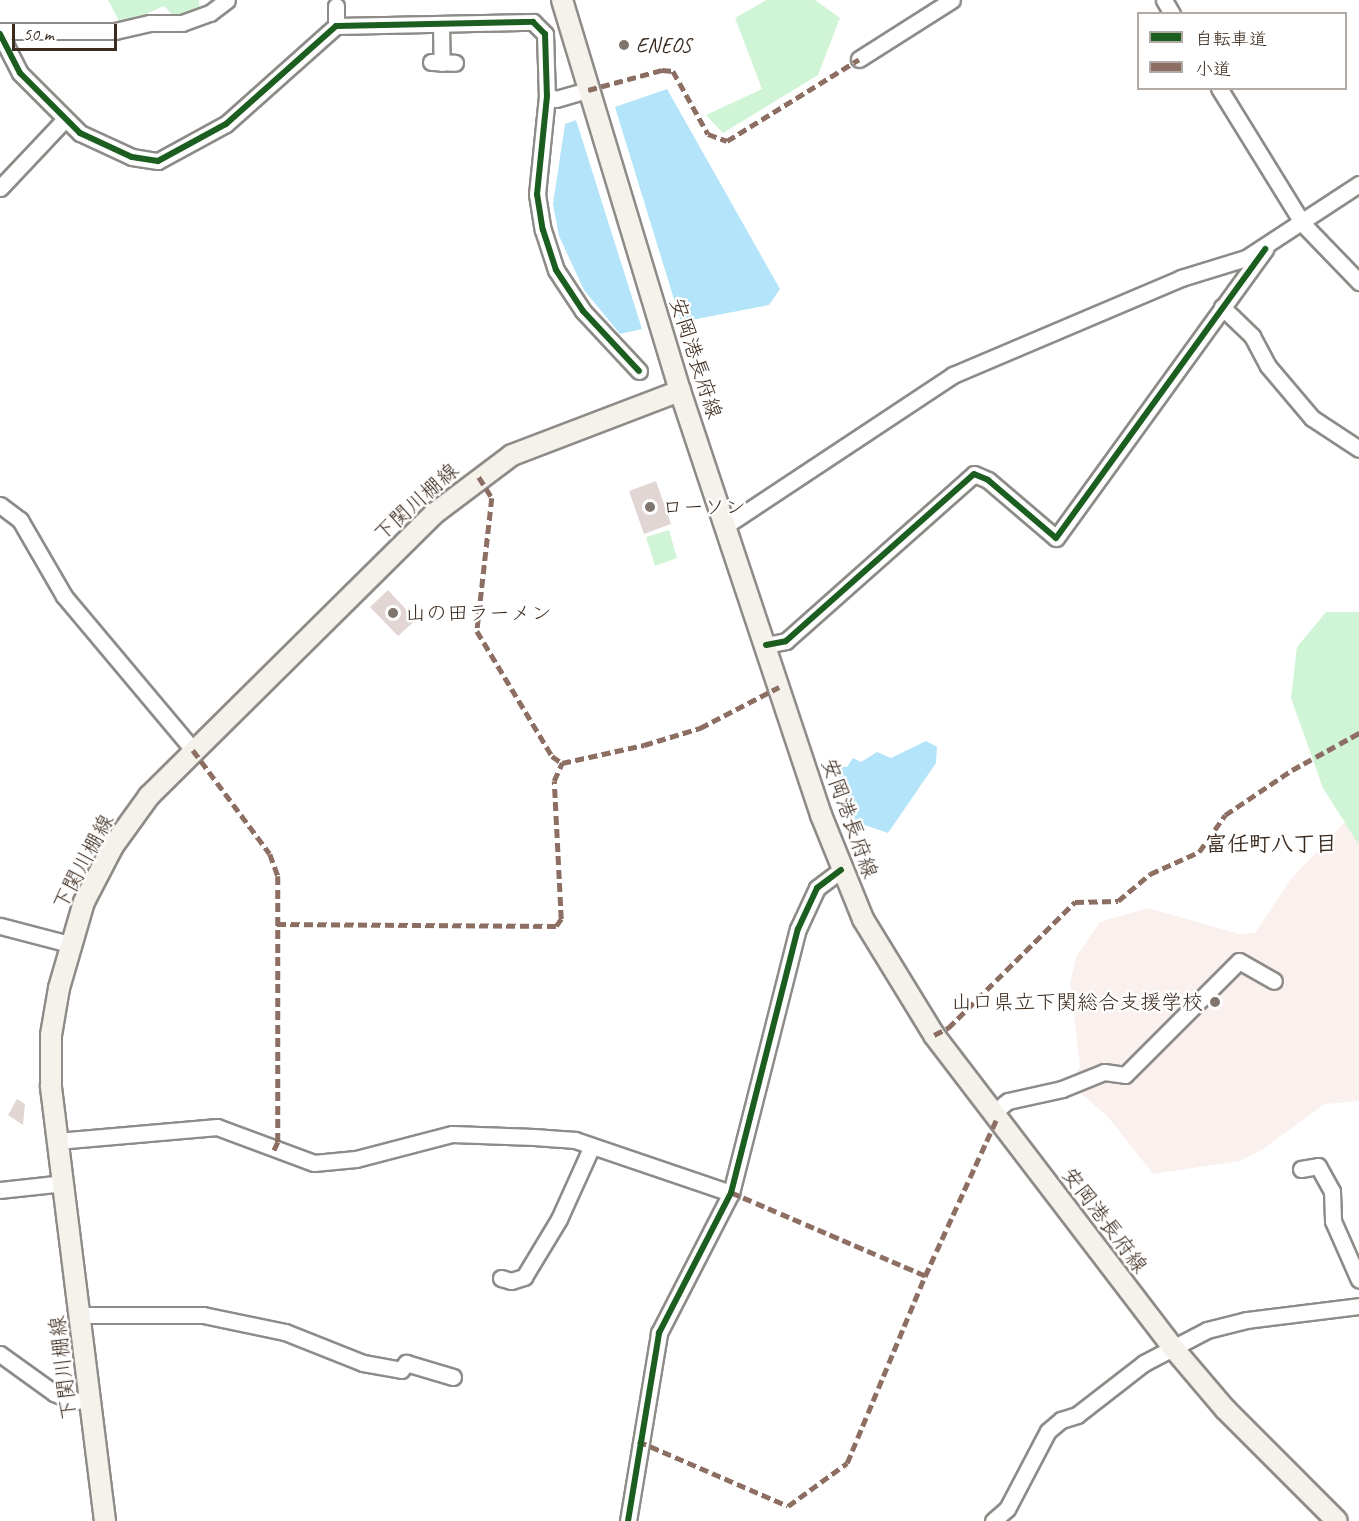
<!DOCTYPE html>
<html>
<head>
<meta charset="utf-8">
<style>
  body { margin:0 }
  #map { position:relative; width:1359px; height:1521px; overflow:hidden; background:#fff; font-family:Caveat,"Klee One",sans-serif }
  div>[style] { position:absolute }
  .built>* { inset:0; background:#faf0ee }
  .green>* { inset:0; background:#d0f4d6 }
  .water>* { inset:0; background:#b4e4f9 }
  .building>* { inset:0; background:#e1d6d4 }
  .roads { filter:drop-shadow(2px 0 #8e8b88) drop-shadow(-2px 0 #8e8b88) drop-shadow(0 2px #8e8b88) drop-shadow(0 -2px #8e8b88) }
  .minor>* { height:15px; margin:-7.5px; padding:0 7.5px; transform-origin:7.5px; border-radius:7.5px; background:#fff }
  .major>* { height:20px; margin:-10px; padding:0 10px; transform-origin:10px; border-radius:10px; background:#f5f1eb }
  .quiet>* { height:4.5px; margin-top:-2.25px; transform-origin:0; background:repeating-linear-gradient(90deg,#8d6e63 0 9px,transparent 0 13.5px) }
  .cycleway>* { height:6px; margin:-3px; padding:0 3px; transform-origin:3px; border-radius:3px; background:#1b5e20 }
  .dots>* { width:16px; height:16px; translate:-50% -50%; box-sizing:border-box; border:3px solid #fff; border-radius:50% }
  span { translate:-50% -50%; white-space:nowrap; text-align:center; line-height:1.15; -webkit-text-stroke:5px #fff; paint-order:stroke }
  .poi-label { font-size:21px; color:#3b2a1e }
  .left { translate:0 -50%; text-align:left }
  .right { translate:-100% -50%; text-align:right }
  .street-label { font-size:21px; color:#3b2a1e }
  .neighbourhood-label { font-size:22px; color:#3b2a1e; font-weight:700 }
  .legend { position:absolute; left:1137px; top:12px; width:210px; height:78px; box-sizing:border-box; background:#fff; border:2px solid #b1aaa5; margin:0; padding:8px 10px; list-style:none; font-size:18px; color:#3b2a1e }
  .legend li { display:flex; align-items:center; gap:12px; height:30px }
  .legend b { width:30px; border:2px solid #b1aaa5 }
  .scale { position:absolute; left:12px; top:24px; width:105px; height:27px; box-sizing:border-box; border:3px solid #3b2a1e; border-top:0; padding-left:8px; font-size:18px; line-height:21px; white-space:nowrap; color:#3b2a1e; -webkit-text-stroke:4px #fff; paint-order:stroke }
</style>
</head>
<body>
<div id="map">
  <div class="built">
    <i style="clip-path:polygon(1359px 807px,1359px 1101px,1325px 1104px,1260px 1151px,1239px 1161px,1153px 1174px,1108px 1117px,1070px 1084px,1080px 1066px,1070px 984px,1076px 957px,1100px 922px,1148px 908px,1239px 934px,1255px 933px,1290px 880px)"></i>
  </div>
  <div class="green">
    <i style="clip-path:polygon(108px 0,199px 0,200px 9px,177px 20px,164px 6px,121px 25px)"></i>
    <i style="clip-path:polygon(766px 0,815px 0,840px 18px,818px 75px,723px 133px,706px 115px,762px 89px,735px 18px)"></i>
    <i style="clip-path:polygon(669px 530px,677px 558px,655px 566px,646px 537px)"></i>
    <i style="clip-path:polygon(1326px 612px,1359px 612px,1359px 845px,1323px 788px,1291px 698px,1297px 647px)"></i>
  </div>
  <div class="water">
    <i style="clip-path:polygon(667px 89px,780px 289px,769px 305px,681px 322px,615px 107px)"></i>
    <i style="clip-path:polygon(576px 120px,642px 329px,620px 334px,584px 290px,559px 236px,553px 204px,565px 124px)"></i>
    <i style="clip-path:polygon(926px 741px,937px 747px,936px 763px,888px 833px,856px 822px,834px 765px,847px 767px,853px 758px,861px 762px,877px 752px,891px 758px)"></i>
  </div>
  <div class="building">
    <i style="clip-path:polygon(656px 481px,671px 524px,644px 534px,629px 491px)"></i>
    <i style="clip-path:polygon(388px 590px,416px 620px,398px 636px,370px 607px)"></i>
    <i style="clip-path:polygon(17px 1099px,25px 1104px,23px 1125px,8px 1115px)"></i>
  </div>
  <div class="roads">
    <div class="minor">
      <i style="left:1164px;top:0;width:16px;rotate:60deg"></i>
      <i style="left:441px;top:24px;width:39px;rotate:89deg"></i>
      <i style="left:336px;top:26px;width:20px;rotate:-90deg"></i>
      <i style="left:0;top:31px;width:115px"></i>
      <i style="left:115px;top:31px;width:36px;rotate:-13deg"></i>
      <i style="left:150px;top:23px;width:32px"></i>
      <i style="left:182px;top:23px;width:30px;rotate:-20deg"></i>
      <i style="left:210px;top:13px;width:21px;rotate:-37deg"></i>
      <i style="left:0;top:34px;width:44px;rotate:62.9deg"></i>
      <i style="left:20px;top:73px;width:85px;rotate:45deg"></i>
      <i style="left:80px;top:133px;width:57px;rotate:24.8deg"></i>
      <i style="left:132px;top:157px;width:26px;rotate:9deg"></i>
      <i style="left:158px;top:161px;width:77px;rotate:-28.6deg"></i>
      <i style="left:226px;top:124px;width:147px;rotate:-41.7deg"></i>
      <i style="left:336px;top:26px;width:197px;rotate:-1.2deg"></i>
      <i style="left:533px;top:22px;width:17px;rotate:45deg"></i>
      <i style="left:545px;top:34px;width:62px;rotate:88.2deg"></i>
      <i style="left:547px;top:96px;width:99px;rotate:95.8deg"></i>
      <i style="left:537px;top:194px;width:36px;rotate:81deg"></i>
      <i style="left:543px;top:230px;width:42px;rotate:72deg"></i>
      <i style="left:556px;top:270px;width:49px;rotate:56.6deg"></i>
      <i style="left:583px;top:311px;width:82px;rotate:47deg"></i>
      <i style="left:859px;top:59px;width:110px;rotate:-32.4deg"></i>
      <i style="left:431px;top:62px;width:24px;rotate:2deg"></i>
      <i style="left:1219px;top:88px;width:160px;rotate:58.3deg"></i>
      <i style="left:1303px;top:224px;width:81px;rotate:46deg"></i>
      <i style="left:547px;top:96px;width:9px;rotate:18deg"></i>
      <i style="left:556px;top:99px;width:33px;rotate:-16deg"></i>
      <i style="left:0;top:188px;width:93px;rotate:-46.7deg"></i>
      <i style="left:1222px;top:307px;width:42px;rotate:44deg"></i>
      <i style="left:1252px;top:336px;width:34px;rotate:62deg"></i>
      <i style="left:1268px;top:366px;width:68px;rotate:49.8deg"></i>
      <i style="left:1312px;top:418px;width:56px;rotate:33.4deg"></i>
      <i style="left:0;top:505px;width:25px;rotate:37deg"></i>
      <i style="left:20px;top:520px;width:88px;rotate:59.9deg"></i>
      <i style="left:64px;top:596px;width:201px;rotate:50deg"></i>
      <i style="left:728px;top:524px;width:270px;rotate:-33.5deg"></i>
      <i style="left:953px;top:375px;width:248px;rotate:-23deg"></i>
      <i style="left:1181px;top:278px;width:68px;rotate:-17.1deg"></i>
      <i style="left:1246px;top:258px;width:135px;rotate:-33.2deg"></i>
      <i style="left:766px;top:645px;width:20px;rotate:-11deg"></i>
      <i style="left:786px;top:641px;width:251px;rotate:-41.6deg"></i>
      <i style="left:974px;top:474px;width:15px;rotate:23deg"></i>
      <i style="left:988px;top:480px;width:89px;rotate:40.5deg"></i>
      <i style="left:1056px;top:538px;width:357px;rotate:-54.1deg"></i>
      <i style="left:0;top:926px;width:71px;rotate:14.6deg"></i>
      <i style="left:993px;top:1113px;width:19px;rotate:-39deg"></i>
      <i style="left:1008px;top:1101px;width:55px;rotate:-12.5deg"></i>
      <i style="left:1062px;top:1089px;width:45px;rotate:-22deg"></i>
      <i style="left:1104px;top:1072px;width:21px;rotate:8deg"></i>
      <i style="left:1125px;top:1075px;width:161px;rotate:-45deg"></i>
      <i style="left:1239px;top:961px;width:40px;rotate:29.7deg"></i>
      <i style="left:57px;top:1141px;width:161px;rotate:-5deg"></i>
      <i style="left:217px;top:1127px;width:103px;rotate:20.4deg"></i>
      <i style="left:314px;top:1163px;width:42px;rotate:-5.4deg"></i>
      <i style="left:356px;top:1159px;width:99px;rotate:-14.6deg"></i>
      <i style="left:452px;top:1134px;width:82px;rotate:2.1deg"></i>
      <i style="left:534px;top:1137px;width:41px;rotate:4.2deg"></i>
      <i style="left:575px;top:1140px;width:165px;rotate:18.8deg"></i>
      <i style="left:1301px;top:1169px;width:17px;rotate:-10deg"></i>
      <i style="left:1318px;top:1166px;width:29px;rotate:61deg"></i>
      <i style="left:1332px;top:1191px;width:30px;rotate:88deg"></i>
      <i style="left:1333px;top:1221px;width:64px;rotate:66.2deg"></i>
      <i style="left:0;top:1190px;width:64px;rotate:-6.2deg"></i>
      <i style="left:501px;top:1278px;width:10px;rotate:17deg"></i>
      <i style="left:511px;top:1281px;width:14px;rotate:-17deg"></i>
      <i style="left:524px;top:1277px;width:68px;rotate:-58.9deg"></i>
      <i style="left:559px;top:1219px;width:80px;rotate:-65.7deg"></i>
      <i style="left:81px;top:1315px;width:122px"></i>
      <i style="left:203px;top:1315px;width:84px;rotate:11.7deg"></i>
      <i style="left:285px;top:1332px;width:84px;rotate:21.7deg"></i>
      <i style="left:363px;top:1363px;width:39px;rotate:10deg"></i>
      <i style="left:401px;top:1370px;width:9px;rotate:-54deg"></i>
      <i style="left:406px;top:1363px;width:49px;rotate:16.6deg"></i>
      <i style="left:0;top:1354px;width:67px;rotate:35.8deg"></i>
      <i style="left:54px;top:1393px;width:21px;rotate:23deg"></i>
      <i style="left:73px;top:1401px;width:17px;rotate:-3deg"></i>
      <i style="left:628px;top:1521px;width:191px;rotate:-80.6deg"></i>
      <i style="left:659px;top:1333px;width:157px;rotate:-62.8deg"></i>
      <i style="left:731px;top:1193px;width:272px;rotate:-75.8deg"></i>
      <i style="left:798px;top:929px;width:45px;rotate:-65.1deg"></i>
      <i style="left:817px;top:888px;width:30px;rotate:-37deg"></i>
      <i style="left:993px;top:1521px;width:18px;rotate:-41deg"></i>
      <i style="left:1007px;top:1509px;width:88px;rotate:-62.3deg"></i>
      <i style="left:1048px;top:1431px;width:17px;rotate:-40deg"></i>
      <i style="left:1061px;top:1420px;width:17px;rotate:-17deg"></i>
      <i style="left:1077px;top:1415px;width:85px;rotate:-37.8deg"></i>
      <i style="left:1144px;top:1363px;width:71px;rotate:-27.6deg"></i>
      <i style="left:1207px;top:1330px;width:41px;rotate:-14deg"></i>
      <i style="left:1247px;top:1320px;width:113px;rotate:-7.1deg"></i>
    </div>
    <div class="major">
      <i style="left:562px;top:0;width:408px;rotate:73.2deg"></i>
      <i style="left:680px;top:391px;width:447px;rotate:71.6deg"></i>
      <i style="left:821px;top:815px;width:112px;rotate:68deg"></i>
      <i style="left:863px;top:919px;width:136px;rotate:58.5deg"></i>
      <i style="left:934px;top:1035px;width:395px;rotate:52.6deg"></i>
      <i style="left:1174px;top:1349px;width:79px;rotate:49.6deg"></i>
      <i style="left:1225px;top:1409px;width:158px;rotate:45deg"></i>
      <i style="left:105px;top:1521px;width:439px;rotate:-97.1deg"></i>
      <i style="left:51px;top:1085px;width:50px;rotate:-90deg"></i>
      <i style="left:51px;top:1035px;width:48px;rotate:-80.3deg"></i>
      <i style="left:59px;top:988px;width:90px;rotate:-73.8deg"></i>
      <i style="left:84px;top:902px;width:63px;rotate:-62.6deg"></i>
      <i style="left:113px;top:846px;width:62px;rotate:-54.2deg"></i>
      <i style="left:149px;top:796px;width:402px;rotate:-44.7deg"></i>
      <i style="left:435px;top:513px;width:96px;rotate:-37deg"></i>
      <i style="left:512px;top:455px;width:180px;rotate:-20.9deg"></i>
    </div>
  </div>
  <div class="quiet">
    <i style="left:588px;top:90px;width:77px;rotate:-15.1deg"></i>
    <i style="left:662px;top:70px;width:11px;rotate:5deg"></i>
    <i style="left:673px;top:71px;width:72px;rotate:60.9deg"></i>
    <i style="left:708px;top:134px;width:20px;rotate:20deg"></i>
    <i style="left:727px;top:141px;width:155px;rotate:-31.8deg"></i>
    <i style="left:479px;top:477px;width:25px;rotate:58deg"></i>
    <i style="left:492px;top:498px;width:134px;rotate:96.4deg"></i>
    <i style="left:477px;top:631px;width:146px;rotate:59deg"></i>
    <i style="left:552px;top:756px;width:12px;rotate:35deg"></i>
    <i style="left:562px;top:763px;width:84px;rotate:-12.4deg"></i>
    <i style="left:644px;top:745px;width:59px;rotate:-16.9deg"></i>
    <i style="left:700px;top:728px;width:89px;rotate:-27.4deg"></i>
    <i style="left:193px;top:750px;width:129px;rotate:53.5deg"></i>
    <i style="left:270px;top:854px;width:23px;rotate:70deg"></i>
    <i style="left:278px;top:876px;width:266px;rotate:90deg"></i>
    <i style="left:278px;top:1142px;width:10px;rotate:114deg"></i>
    <i style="left:277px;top:924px;width:279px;rotate:0.4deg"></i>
    <i style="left:556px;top:926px;width:9px;rotate:-54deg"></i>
    <i style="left:561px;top:919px;width:138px;rotate:-92.9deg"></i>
    <i style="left:554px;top:781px;width:20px;rotate:-66deg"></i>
    <i style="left:934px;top:1035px;width:16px;rotate:-27deg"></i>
    <i style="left:948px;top:1028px;width:179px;rotate:-44.8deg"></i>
    <i style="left:1075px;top:902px;width:43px;rotate:-1.3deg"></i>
    <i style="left:1118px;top:901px;width:42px;rotate:-40.2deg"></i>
    <i style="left:1150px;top:874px;width:54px;rotate:-24.2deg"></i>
    <i style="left:1199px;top:852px;width:45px;rotate:-54.9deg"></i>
    <i style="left:1225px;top:815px;width:81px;rotate:-33.9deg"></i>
    <i style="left:1292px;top:770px;width:77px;rotate:-28.9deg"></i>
    <i style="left:925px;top:1276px;width:174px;rotate:-65.5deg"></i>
    <i style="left:638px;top:1441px;width:163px;rotate:23.4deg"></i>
    <i style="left:788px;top:1506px;width:73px;rotate:-36.1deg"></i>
    <i style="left:847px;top:1463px;width:203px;rotate:-67.4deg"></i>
    <i style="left:925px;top:1276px;width:211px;rotate:-156.8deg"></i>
  </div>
  <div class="cycleway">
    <i style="left:0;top:34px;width:44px;rotate:62.9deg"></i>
    <i style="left:20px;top:73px;width:85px;rotate:45deg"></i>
    <i style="left:80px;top:133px;width:57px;rotate:24.8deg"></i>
    <i style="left:132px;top:157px;width:26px;rotate:9deg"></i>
    <i style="left:158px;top:161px;width:77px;rotate:-28.6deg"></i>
    <i style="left:226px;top:124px;width:147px;rotate:-41.7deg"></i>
    <i style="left:336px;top:26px;width:197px;rotate:-1.2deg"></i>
    <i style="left:533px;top:22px;width:17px;rotate:45deg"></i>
    <i style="left:545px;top:34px;width:62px;rotate:88.2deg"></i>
    <i style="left:547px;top:96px;width:99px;rotate:95.8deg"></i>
    <i style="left:537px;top:194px;width:36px;rotate:81deg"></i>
    <i style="left:543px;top:230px;width:42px;rotate:72deg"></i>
    <i style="left:556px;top:270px;width:49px;rotate:56.6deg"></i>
    <i style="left:583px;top:311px;width:82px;rotate:47deg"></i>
    <i style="left:766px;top:645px;width:20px;rotate:-11deg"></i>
    <i style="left:786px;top:641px;width:251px;rotate:-41.6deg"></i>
    <i style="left:974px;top:474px;width:15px;rotate:23deg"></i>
    <i style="left:988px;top:480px;width:89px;rotate:40.5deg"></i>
    <i style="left:1056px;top:538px;width:357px;rotate:-54.1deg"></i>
    <i style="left:628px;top:1521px;width:191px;rotate:-80.6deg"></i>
    <i style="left:659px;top:1333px;width:157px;rotate:-62.8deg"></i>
    <i style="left:731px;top:1193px;width:272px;rotate:-75.8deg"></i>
    <i style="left:798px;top:929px;width:45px;rotate:-65.1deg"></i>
    <i style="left:817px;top:888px;width:30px;rotate:-37deg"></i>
  </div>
  <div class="dots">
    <i style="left:624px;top:45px;background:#80756d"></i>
    <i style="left:650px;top:507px;background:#80756d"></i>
    <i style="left:393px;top:613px;background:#80756d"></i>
    <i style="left:1215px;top:1002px;background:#80756d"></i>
  </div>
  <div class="poi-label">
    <span class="left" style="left:636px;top:45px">ENEOS</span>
    <span class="left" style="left:662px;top:507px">ローソン</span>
    <span class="left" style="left:405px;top:613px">山の田ラーメン</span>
    <span class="right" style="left:1203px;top:1002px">山口県立下関総合支援学校</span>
  </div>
  <div class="street-label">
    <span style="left:696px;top:358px;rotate:72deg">安岡港長府線</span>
    <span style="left:416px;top:502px;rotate:-42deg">下関川棚線</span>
    <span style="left:850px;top:818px;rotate:70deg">安岡港長府線</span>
    <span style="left:83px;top:862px;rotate:-62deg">下関川棚線</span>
    <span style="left:1105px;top:1220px;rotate:53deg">安岡港長府線</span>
    <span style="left:63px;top:1368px;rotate:-97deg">下関川棚線</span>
  </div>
  <div class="neighbourhood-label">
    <span style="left:1271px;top:845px">富任町八丁目</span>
  </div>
  <ul class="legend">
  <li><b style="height:8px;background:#1b5e20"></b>自転車道</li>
  <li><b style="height:8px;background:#8d6e63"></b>小道</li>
  </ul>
  <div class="scale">50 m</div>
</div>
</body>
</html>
